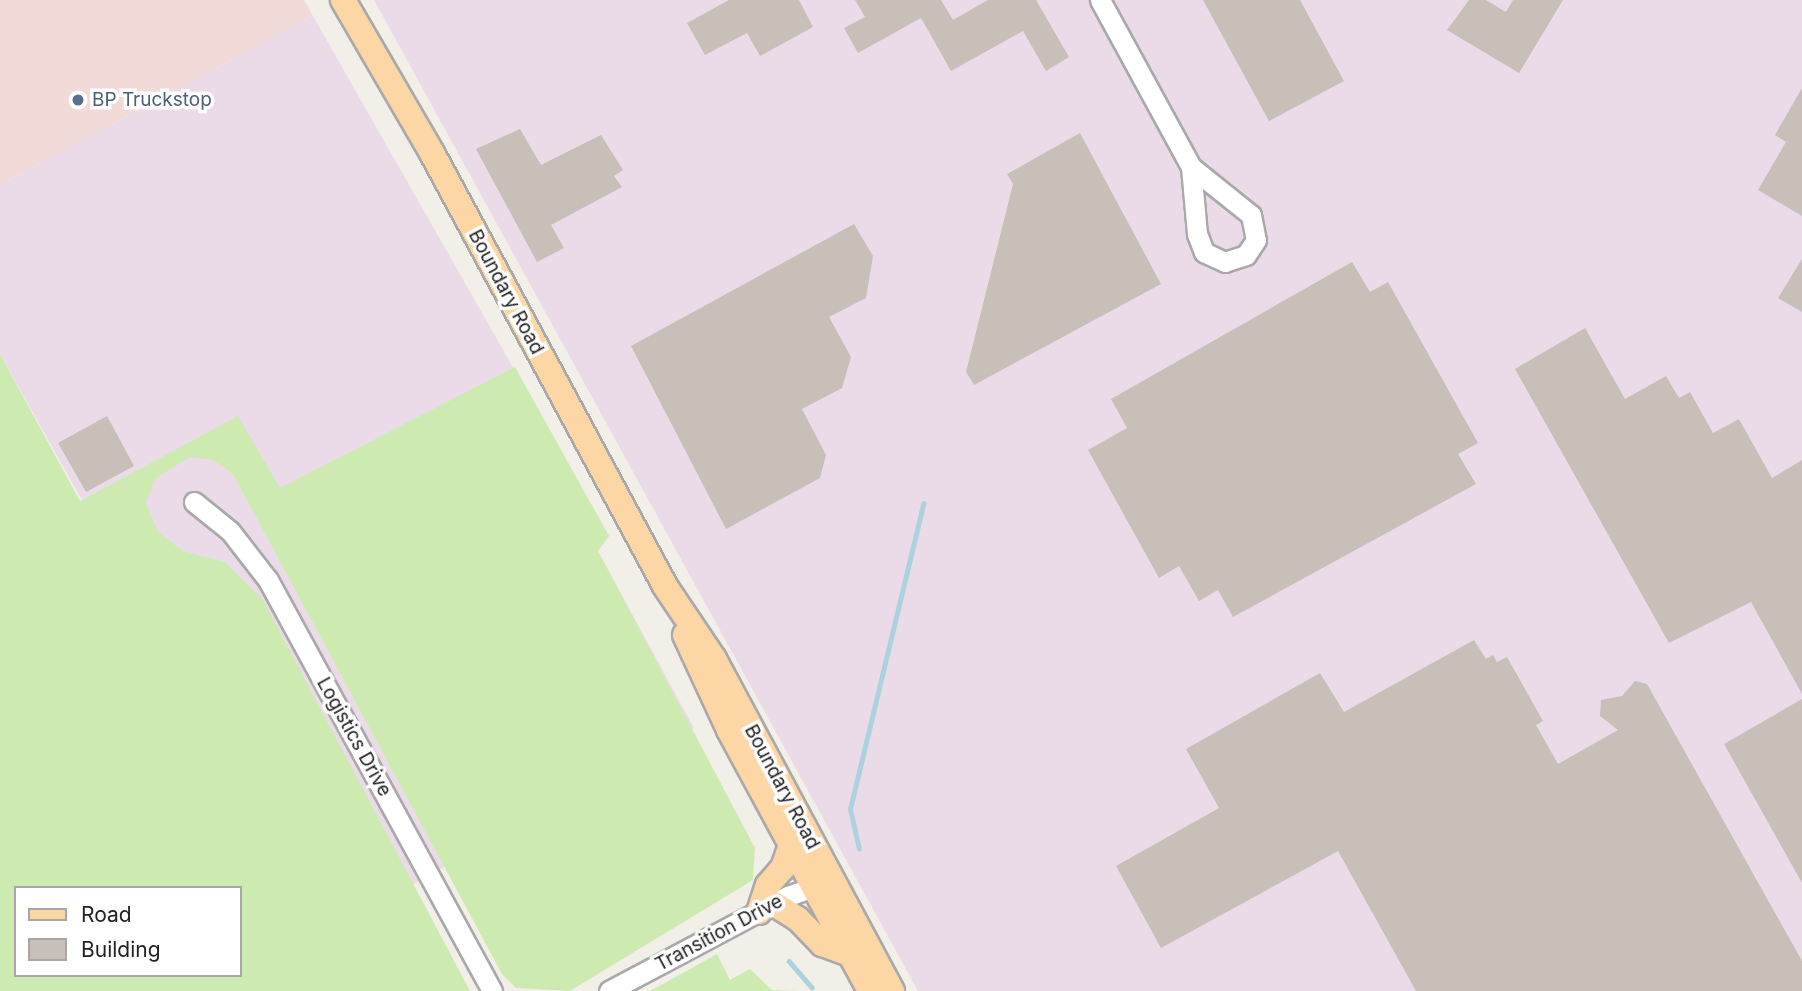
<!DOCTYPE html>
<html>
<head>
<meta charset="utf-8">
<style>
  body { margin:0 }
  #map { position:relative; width:1802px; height:991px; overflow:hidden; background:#f2efe9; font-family:Inter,sans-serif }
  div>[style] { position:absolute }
  .commercial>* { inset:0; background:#f2dad9 }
  .industrial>* { inset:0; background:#ebdbe8 }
  .grass>* { inset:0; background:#cdebb0 }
  .stream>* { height:4.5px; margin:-2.25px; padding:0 2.25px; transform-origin:2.25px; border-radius:2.25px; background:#aad3df }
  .building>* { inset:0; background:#c7bfb8 }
  .roads { filter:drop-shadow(2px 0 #a9a9a9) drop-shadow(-2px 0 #a9a9a9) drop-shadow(0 2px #a9a9a9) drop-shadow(0 -2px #a9a9a9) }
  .minor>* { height:19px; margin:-9.5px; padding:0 9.5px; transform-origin:9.5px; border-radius:9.5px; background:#fff }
  .major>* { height:24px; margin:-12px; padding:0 12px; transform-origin:12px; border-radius:12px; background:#fcd6a4 }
  .dots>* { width:19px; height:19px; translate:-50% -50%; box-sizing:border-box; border:4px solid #fff; border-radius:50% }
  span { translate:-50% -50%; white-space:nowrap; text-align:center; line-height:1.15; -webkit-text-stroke:7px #fff; paint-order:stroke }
  .service-label { font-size:19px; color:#4e5e75 }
  .left { translate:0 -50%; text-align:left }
  .street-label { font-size:19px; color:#222 }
  .legend { position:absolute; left:14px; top:886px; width:228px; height:91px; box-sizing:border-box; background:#fff; border:2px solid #a7a7a7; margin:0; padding:9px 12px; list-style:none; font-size:21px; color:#222 }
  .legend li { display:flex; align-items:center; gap:14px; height:35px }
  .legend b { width:35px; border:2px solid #a7a7a7 }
</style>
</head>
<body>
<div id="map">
  <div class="commercial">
    <i style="clip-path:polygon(0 0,304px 0,313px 16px,0 185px)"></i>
  </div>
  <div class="industrial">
    <i style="clip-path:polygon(374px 0,1802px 0,1802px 991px,918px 991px)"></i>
    <i style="clip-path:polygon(313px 16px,609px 536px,598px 551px,694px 728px,325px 933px,0 354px,0 185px)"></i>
  </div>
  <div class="grass">
    <i style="clip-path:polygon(evenodd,0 354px,80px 501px,238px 416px,280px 488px,515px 367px,609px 536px,598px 551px,755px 848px,753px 880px,570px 991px,516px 988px,502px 974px,233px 474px,213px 460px,190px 457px,156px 478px,146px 503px,158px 532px,183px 551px,225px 562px,263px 600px,470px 991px,0 991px,0 354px,16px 888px,240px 888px,240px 975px,16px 975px,16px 888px)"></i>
    <i style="clip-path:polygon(717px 954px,730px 980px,750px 969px,772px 990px,798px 991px,650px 991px)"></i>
  </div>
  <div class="stream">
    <i style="left:859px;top:849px;width:41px;rotate:-102.7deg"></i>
    <i style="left:850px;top:809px;width:314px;rotate:-76.5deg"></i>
    <i style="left:789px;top:961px;width:35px;rotate:49deg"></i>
  </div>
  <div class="building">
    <i style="clip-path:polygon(729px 0,799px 0,813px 27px,760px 56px,747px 33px,705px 55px,687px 23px)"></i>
    <i style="clip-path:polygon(855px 0,941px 0,953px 20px,988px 0,1036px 0,1069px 57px,1046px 71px,1023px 31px,951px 71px,921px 18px,858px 53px,844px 28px,865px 17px)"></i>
    <i style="clip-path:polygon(1203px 0,1300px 0,1344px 81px,1269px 121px)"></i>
    <i style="clip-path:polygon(1469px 0,1486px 0,1506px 12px,1513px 0,1563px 0,1519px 73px,1447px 30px)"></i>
    <i style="clip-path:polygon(1802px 88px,1802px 216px,1758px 190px,1786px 142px,1775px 135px)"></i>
    <i style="clip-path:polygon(520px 129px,541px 165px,601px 135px,623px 170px,614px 176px,622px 187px,551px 225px,564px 248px,537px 262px,476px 149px)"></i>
    <i style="clip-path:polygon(1080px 133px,1161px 284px,974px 385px,966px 372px,1013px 184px,1007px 174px)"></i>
    <i style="clip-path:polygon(854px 224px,873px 256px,866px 298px,829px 317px,851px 357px,842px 388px,802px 409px,826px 455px,820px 478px,726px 529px,631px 346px)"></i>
    <i style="clip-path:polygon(1802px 259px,1802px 312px,1778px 298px)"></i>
    <i style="clip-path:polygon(1352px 262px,1370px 292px,1388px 282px,1478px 443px,1458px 454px,1476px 484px,1233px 617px,1218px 590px,1199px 601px,1179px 566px,1159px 578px,1088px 450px,1127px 428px,1111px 399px)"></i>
    <i style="clip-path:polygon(1585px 328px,1625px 399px,1666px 376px,1679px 398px,1690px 392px,1713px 433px,1739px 419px,1772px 478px,1802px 460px,1802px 694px,1751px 602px,1669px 643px,1515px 369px)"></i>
    <i style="clip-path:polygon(107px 416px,134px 466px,86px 492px,58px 443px)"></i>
    <i style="clip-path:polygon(1474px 640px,1486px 659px,1493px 655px,1497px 662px,1507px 657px,1543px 721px,1536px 725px,1558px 764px,1618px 730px,1600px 716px,1601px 700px,1622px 696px,1635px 681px,1647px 684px,1802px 961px,1802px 991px,1416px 991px,1338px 851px,1161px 948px,1116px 866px,1219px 808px,1186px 749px,1320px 673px,1344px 712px)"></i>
    <i style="clip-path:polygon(1802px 699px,1802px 883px,1724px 744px)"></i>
  </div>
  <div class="roads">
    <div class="minor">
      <i style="left:1100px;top:0;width:190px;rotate:61.4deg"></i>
      <i style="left:1191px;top:167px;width:77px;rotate:38.7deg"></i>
      <i style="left:1251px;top:215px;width:25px;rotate:79deg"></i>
      <i style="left:1256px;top:240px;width:18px;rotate:124deg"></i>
      <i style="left:1246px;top:255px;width:22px;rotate:162deg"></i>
      <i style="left:1225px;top:262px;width:23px;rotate:-155deg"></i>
      <i style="left:1204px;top:252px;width:19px;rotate:-111deg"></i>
      <i style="left:1197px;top:234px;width:67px;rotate:-95.1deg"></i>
      <i style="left:194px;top:502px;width:46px;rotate:38.9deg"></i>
      <i style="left:230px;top:531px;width:62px;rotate:52.2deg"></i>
      <i style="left:268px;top:580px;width:468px;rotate:61.4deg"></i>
      <i style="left:609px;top:991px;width:203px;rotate:-28deg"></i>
      <i style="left:788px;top:896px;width:41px;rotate:-19.7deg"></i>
    </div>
    <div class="major">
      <i style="left:343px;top:0;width:177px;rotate:59.8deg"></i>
      <i style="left:432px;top:153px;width:492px;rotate:61.7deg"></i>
      <i style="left:665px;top:586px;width:88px;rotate:56.1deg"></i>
      <i style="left:714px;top:659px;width:377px;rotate:61.8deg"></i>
      <i style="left:685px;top:635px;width:105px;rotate:65.1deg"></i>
      <i style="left:729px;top:730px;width:297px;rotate:61.6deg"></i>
      <i style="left:774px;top:904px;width:28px;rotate:32deg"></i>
      <i style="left:798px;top:919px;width:35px;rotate:46deg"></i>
      <i style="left:822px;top:944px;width:30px;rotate:20deg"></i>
      <i style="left:759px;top:912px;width:28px;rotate:-72deg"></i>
      <i style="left:768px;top:885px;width:23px;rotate:-49deg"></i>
      <i style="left:783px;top:868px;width:24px;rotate:-71deg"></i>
    </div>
  </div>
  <div class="dots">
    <i style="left:78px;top:100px;background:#5c6f8a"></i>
  </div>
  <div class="service-label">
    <span class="left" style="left:92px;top:100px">BP Truckstop</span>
  </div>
  <div class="street-label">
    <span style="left:506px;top:292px;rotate:62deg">Boundary Road</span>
    <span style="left:354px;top:737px;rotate:61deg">Logistics Drive</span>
    <span style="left:782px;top:787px;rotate:62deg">Boundary Road</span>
    <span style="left:719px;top:933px;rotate:-28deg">Transition Drive</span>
  </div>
  <ul class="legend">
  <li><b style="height:9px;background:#fcd6a4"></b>Road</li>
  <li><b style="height:19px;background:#c7bfb8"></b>Building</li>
  </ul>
</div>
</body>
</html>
